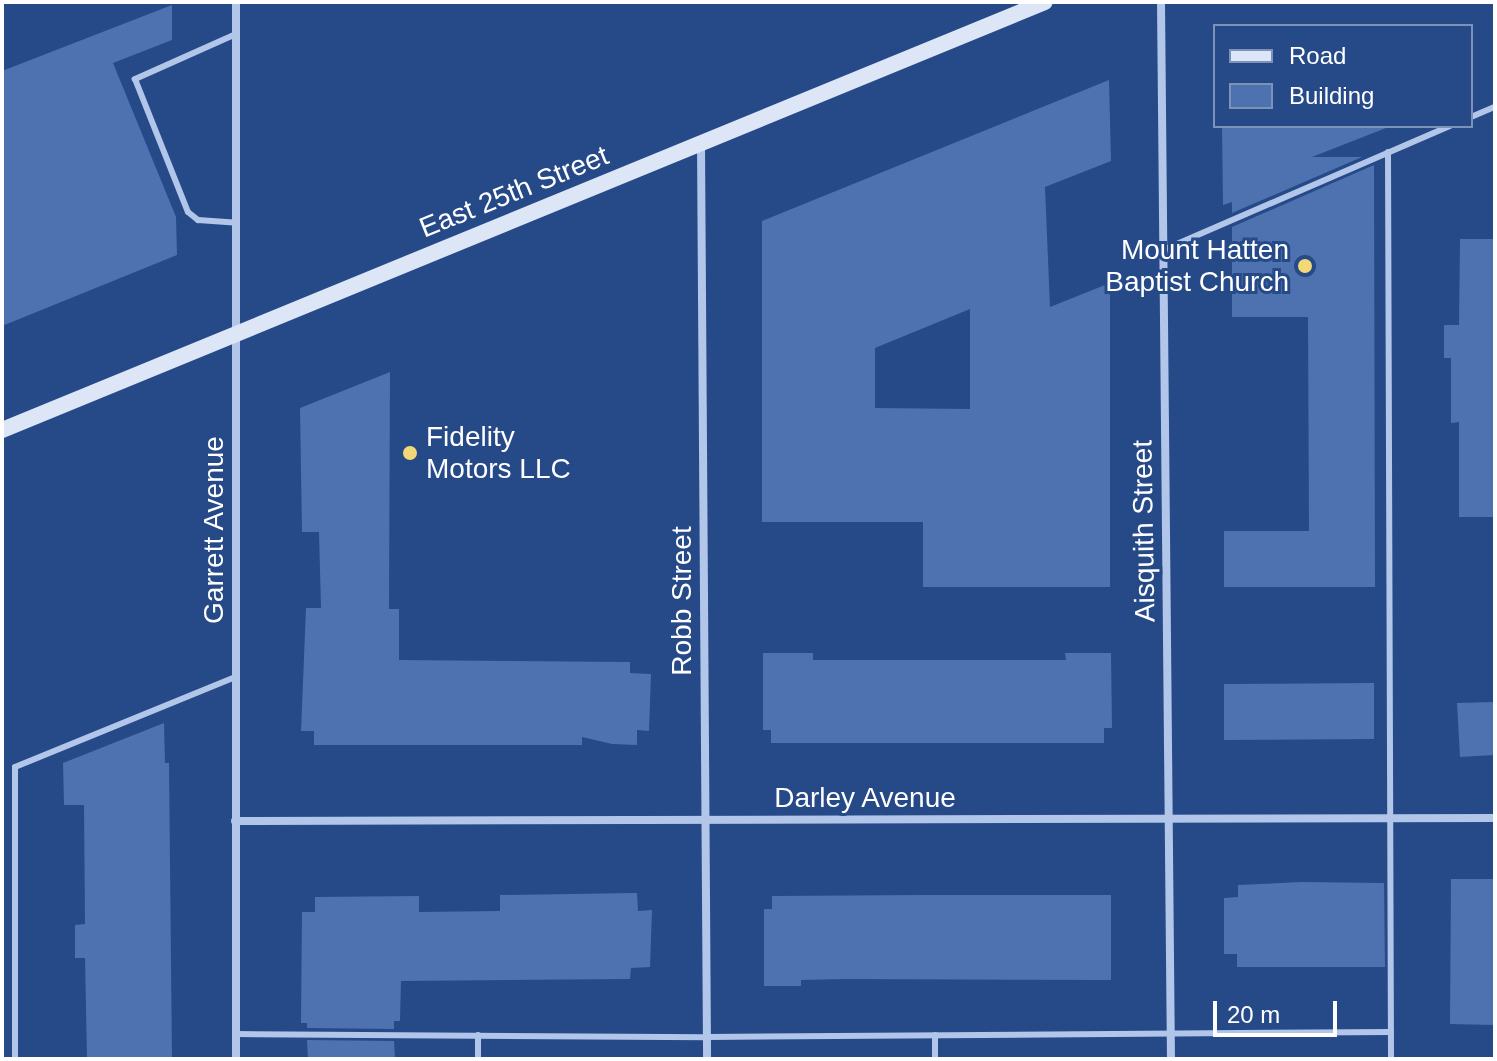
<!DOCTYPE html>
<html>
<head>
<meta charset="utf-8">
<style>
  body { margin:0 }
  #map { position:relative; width:1497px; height:1061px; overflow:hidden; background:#264988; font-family:Helvetica,sans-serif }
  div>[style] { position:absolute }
  .building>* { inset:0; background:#4e72af }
  .service>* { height:6px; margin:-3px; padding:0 3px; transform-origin:3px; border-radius:3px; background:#b1c6e9 }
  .minor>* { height:8px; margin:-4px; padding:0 4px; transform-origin:4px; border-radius:4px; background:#b1c6e9 }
  .secondary>* { height:16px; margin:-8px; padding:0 8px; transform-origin:8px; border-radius:8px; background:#dce6f7 }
  .dots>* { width:22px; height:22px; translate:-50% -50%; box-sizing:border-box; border:4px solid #264988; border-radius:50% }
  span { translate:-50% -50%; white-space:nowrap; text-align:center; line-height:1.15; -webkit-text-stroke:6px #264988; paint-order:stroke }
  .street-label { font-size:28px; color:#fff }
  .poi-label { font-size:28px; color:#fff }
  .right { translate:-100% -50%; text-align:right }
  .left { translate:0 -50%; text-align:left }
  .frame { position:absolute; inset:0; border:4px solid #fff; pointer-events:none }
  .legend { position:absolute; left:1213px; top:24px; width:260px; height:104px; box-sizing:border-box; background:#264988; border:2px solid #7d92b8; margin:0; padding:10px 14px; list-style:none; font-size:24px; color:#fff }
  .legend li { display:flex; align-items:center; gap:16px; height:40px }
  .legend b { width:40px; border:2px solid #7d92b8 }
  .scale { position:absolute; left:1213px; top:1001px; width:124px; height:36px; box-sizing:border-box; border:4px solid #fff; border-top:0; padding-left:10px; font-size:24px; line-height:28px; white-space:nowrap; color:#fff; -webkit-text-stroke:6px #264988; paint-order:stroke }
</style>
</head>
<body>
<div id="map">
  <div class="building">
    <i style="clip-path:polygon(172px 5px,172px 40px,113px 63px,176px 217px,177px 255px,2px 326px,2px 71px)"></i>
    <i style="clip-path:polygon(evenodd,1109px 80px,1111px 161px,1045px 187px,1050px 307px,1110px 283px,1110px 587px,923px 587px,923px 522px,762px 522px,762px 221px,1109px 80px,970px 309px,970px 409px,875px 408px,875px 348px,970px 309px)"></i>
    <i style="clip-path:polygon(1222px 126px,1385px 126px,1386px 128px,1312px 157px,1362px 157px,1232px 213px,1232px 202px,1223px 205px)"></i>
    <i style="clip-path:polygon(1374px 165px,1375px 587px,1224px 587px,1224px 531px,1309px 531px,1308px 317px,1232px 317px,1232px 227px)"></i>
    <i style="clip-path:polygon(1460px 239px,1495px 239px,1495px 517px,1459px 517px,1459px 422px,1451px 423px,1451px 358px,1444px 358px,1444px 325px,1459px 325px)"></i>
    <i style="clip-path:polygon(390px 372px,389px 609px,399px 609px,399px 660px,630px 662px,630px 673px,651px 674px,649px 731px,637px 730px,637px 745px,612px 744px,582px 737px,582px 745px,314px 745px,314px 731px,301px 731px,306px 608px,321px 608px,319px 532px,302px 532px,300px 408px)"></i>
    <i style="clip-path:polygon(763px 653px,813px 653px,813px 660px,1066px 660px,1065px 653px,1111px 653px,1112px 728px,1104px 728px,1104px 743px,771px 743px,771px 730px,763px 730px)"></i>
    <i style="clip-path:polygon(1374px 683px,1374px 739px,1224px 740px,1224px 684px)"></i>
    <i style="clip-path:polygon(1495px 702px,1495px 755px,1460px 757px,1457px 703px)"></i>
    <i style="clip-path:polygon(164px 723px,165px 763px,169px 763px,172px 1059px,87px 1059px,85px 958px,75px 958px,75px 925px,85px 924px,84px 805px,64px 805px,63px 763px)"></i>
    <i style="clip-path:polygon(1451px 879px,1495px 879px,1495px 1025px,1450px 1024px)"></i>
    <i style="clip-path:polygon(1301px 882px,1384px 883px,1385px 967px,1237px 967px,1237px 954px,1224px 954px,1224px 898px,1238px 897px,1238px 885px)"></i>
    <i style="clip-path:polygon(637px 893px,638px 911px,652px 910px,650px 967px,631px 968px,630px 979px,401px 981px,400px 1021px,394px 1021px,394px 1029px,307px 1028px,307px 1023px,301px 1023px,302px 912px,315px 912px,315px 897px,419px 896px,419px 912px,500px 911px,500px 895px)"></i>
    <i style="clip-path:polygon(923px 895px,1111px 895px,1111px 980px,844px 979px,801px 980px,801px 986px,764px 986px,764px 909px,772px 909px,772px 896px)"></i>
    <i style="clip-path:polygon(307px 1040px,394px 1041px,395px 1059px,308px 1059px)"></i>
  </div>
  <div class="service">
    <i style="left:236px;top:34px;width:111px;rotate:156deg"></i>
    <i style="left:135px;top:79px;width:143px;rotate:68.3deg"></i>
    <i style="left:188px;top:212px;width:13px;rotate:39deg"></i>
    <i style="left:198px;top:220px;width:39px;rotate:4deg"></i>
    <i style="left:1471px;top:117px;width:26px;rotate:-23deg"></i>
    <i style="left:1388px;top:152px;width:907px;rotate:89.81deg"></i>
    <i style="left:1163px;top:250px;width:313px;rotate:-23.4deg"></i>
    <i style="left:236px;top:1034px;width:471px;rotate:0.4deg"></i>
    <i style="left:707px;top:1037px;width:684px;rotate:-0.42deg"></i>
    <i style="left:935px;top:1035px;width:24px;rotate:90deg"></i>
    <i style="left:15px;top:1059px;width:292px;rotate:-90deg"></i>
    <i style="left:15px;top:767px;width:238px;rotate:-22.2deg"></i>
    <i style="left:478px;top:1059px;width:24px;rotate:-90deg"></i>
  </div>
  <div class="minor">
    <i style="left:1161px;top:2px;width:1057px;rotate:89.46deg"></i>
    <i style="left:701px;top:144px;width:915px;rotate:89.62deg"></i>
    <i style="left:235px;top:821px;width:1260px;rotate:-0.14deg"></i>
    <i style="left:236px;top:1059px;width:1057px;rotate:-90deg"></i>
  </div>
  <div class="secondary">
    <i style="left:2px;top:430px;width:1127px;rotate:-22.31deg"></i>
  </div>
  <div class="dots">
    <i style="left:1305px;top:266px;background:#f2d876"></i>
    <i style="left:410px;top:453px;background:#f2d876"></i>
  </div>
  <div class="street-label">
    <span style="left:514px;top:192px;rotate:-22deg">East 25th Street</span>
    <span style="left:214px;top:530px;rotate:-90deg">Garrett Avenue</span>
    <span style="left:1144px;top:531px;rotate:-91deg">Aisquith Street</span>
    <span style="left:682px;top:601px;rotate:-90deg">Robb Street</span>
    <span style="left:865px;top:798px">Darley Avenue</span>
  </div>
  <div class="poi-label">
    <span class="right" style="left:1289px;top:266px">Mount Hatten<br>Baptist Church</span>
    <span class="left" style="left:426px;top:453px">Fidelity<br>Motors LLC</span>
  </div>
  <div class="frame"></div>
  <ul class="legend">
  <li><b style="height:10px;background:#dce6f7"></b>Road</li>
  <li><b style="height:22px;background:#4e72af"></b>Building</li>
  </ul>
  <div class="scale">20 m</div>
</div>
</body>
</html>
